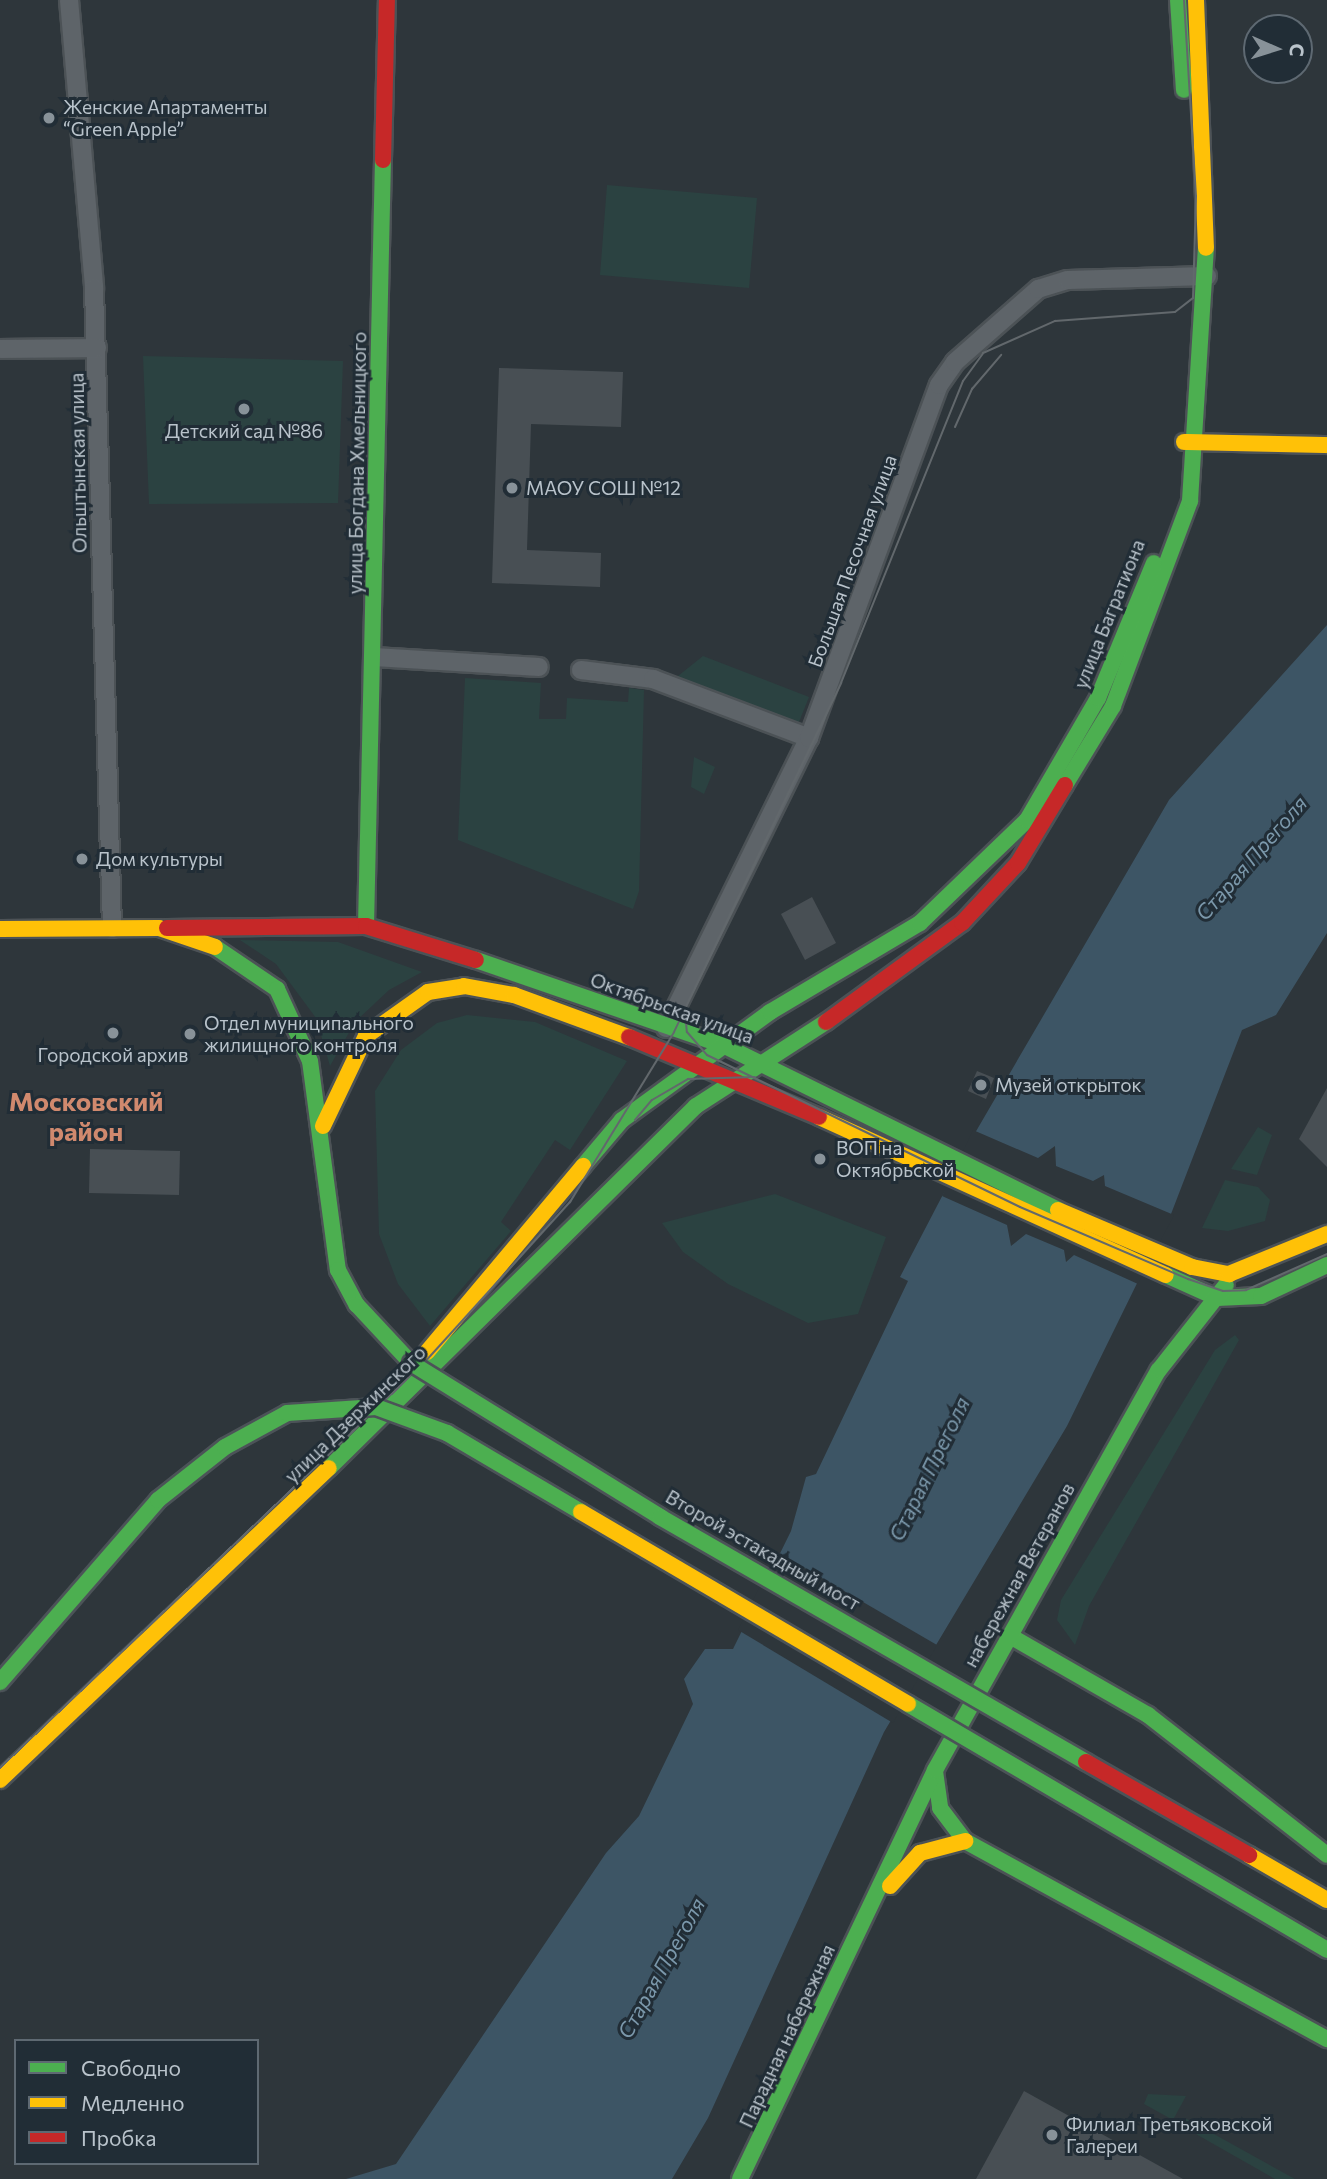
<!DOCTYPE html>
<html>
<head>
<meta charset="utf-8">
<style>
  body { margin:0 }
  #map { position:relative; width:1327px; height:2179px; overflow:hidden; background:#2e363b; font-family:Commissioner,sans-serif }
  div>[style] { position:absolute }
  .green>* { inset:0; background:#2b4241 }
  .water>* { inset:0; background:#3d5565 }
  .pier>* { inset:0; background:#2e363b }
  .building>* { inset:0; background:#484f54 }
  .roads { filter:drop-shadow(2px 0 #4c5256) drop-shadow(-2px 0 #4c5256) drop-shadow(0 2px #4c5256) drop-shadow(0 -2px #4c5256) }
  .street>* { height:18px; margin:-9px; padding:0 9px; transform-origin:9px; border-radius:9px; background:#5e6469 }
  .fast>* { height:16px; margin:-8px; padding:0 8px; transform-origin:8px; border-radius:8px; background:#4caf50 }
  .slow>* { height:16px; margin:-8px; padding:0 8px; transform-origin:8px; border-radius:8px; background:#ffc107 }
  .jam>* { height:16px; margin:-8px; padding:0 8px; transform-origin:8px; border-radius:8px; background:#c62828 }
  .tram>* { height:2px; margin:-1px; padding:0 1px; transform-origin:1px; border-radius:1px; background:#62686c }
  .bridges { filter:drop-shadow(2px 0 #4c5358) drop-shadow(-2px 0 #4c5358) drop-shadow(0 2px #4c5358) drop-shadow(0 -2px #4c5358) }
  .fast-bridge>* { height:16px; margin:-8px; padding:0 8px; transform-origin:8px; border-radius:8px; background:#4caf50 }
  .slow-bridge>* { height:16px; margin:-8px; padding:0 8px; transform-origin:8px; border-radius:8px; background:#ffc107 }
  .jam-bridge>* { height:16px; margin:-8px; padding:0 8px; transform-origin:8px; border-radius:8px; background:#c62828 }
  .dots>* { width:19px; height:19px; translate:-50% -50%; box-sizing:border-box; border:4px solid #212d36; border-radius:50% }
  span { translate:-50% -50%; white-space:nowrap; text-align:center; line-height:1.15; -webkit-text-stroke:6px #212d36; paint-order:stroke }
  .poi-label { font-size:19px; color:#b9c3cb }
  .left { translate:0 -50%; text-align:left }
  .street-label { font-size:19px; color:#b9c3cb }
  .water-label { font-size:21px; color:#7b98ab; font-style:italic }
  .district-label { font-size:26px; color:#d0896e; font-weight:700 }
  .legend { position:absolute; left:14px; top:2039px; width:245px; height:126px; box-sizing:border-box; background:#212d36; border:2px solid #5e6972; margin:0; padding:9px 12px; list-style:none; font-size:21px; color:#b9c3cb }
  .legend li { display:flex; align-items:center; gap:14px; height:35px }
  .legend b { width:35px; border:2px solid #5e6972 }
  .north { position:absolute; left:1243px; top:14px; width:70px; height:70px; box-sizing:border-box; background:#212d36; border:2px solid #5e6972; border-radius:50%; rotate:93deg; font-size:19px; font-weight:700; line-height:28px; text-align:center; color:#b9c3cb }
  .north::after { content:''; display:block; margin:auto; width:24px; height:32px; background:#889299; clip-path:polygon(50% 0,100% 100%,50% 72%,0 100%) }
</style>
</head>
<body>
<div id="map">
  <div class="green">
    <i style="clip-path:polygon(607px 185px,757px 198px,749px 288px,600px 275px)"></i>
    <i style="clip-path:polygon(143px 356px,343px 361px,338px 503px,149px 504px)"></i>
    <i style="clip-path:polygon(703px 656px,809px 697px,797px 727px,673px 680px)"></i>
    <i style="clip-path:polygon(465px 678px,541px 683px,539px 719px,566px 719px,567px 698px,628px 702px,629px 688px,644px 690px,639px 891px,633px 909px,458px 840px)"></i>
    <i style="clip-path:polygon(694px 757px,715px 767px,704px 794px,691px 787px)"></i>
    <i style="clip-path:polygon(240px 940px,338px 942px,422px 972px,389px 990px,355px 1022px,330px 1066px,316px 1018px,276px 964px)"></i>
    <i style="clip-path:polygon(467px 1015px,535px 1022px,627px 1061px,570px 1150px,555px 1140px,501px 1222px,511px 1231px,430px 1326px,398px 1284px,379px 1234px,375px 1091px,401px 1050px,437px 1023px)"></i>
    <i style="clip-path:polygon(1258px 1127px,1272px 1135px,1257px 1175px,1231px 1169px)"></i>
    <i style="clip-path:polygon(1225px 1180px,1258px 1187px,1270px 1200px,1265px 1221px,1228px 1231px,1202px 1228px)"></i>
    <i style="clip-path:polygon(775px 1194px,886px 1237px,858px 1314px,808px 1323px,728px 1284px,683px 1252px,662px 1223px)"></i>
    <i style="clip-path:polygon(1235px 1335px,1239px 1340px,1089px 1606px,1075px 1645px,1057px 1620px,1061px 1600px,1215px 1350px)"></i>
    <i style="clip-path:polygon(1148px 2094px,1186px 2096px,1173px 2120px,1144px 2104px)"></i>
    <i style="clip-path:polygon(1185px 2118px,1295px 2179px,1275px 2179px,1180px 2125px)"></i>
  </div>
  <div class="water">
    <i style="clip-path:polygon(1327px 625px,1327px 933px,1276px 1015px,1242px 1030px,1171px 1214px,1067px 1426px,884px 1732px,708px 2118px,672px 2179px,346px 2179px,396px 2164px,606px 1853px,639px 1816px,693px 1704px,684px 1679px,705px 1649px,733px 1649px,791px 1531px,806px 1477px,816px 1474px,908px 1281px,900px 1277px,975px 1133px,1169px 800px)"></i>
  </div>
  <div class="pier">
    <i style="clip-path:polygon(973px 1130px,1038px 1158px,1055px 1146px,1056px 1166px,1093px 1181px,1104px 1175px,1105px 1186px,1174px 1215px,1138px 1284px,1074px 1255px,1066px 1262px,1064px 1250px,1026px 1234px,1011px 1246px,1007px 1225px,942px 1196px)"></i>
    <i style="clip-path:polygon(777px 1552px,937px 1645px,893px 1723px,738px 1630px)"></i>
  </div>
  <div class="building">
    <i style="clip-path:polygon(499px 368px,623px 372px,621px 427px,531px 424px,527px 550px,601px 553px,600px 587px,492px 583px)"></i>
    <i style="clip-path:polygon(812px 897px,836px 943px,805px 960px,781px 914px)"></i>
    <i style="clip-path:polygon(977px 1071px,994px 1078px,986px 1099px,968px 1091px)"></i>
    <i style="clip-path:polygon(1327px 1088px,1327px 1167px,1299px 1139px)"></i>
    <i style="clip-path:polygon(90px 1149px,180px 1151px,179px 1195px,89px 1193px)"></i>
    <i style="clip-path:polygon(1024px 2091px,1183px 2179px,976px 2179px)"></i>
  </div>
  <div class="roads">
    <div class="street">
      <i style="left:69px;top:0;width:289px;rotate:85deg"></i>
      <i style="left:94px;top:288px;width:640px;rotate:88.39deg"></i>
      <i style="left:0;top:349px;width:97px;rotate:-0.6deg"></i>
      <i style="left:374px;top:657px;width:165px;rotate:3.5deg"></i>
      <i style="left:581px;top:670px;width:73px;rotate:7.1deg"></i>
      <i style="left:653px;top:679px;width:167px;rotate:20.7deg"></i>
      <i style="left:666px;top:1028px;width:323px;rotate:-63.8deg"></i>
      <i style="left:809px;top:738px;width:376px;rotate:-69.8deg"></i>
      <i style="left:939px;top:385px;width:28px;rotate:-55deg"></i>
      <i style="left:955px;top:362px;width:111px;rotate:-41.3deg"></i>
      <i style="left:1038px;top:289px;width:31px;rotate:-17deg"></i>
      <i style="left:1068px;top:280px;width:139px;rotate:-1.6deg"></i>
    </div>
    <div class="fast">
      <i style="left:1178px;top:0;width:90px;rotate:86.2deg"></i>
      <i style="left:1065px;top:785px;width:92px;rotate:-58.7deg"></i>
      <i style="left:1113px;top:706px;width:219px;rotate:-69.4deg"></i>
      <i style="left:1190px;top:501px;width:254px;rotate:-86.4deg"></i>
      <i style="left:366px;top:926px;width:766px;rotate:-88.73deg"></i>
      <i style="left:215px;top:947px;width:75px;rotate:34.1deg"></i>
      <i style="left:277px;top:989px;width:79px;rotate:65.4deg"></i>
      <i style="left:310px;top:1061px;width:211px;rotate:82.4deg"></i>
      <i style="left:338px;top:1270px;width:40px;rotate:62deg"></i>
      <i style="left:357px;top:1305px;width:79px;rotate:47deg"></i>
      <i style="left:476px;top:960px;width:261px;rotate:19deg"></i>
      <i style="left:723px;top:1045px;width:373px;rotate:26.2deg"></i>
      <i style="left:583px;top:1166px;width:60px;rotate:-49.7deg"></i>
      <i style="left:622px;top:1120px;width:183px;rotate:-36.1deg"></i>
      <i style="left:770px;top:1012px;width:174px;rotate:-30.7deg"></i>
      <i style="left:920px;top:923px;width:149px;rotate:-43.9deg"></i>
      <i style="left:1027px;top:820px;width:141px;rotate:-59.8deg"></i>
      <i style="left:1098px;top:698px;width:146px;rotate:-67.5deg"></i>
      <i style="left:1166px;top:1275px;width:56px;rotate:24.3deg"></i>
      <i style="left:1217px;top:1298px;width:44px;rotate:-2.6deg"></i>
      <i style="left:1261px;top:1296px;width:73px;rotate:-25.2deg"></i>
      <i style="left:329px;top:1468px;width:515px;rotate:-44.61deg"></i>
      <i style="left:696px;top:1106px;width:155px;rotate:-32.9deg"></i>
      <i style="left:1010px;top:1636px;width:159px;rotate:29.8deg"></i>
      <i style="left:1148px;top:1715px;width:227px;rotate:38deg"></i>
      <i style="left:935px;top:1771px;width:37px;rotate:82deg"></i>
      <i style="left:940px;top:1808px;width:41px;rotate:52.9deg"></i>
      <i style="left:965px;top:1841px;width:413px;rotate:28.7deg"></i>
      <i style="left:740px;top:2179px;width:453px;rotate:-64.5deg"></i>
      <i style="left:935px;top:1770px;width:458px;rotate:-60.8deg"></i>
      <i style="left:1159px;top:1370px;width:108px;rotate:-51.8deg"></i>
    </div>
    <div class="slow">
      <i style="left:1196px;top:0;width:248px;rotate:87.7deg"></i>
      <i style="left:1184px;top:442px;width:143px;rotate:1.2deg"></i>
      <i style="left:0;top:929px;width:159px;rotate:-0.4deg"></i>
      <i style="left:159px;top:928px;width:59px;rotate:18.7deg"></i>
      <i style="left:819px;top:1117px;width:381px;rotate:24.5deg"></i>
      <i style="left:323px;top:1126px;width:100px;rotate:-64.5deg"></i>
      <i style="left:366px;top:1036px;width:76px;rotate:-35.4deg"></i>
      <i style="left:428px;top:992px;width:36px;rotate:-9deg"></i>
      <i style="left:464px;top:986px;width:51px;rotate:10.2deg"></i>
      <i style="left:514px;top:995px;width:122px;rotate:20.1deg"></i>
      <i style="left:1058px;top:1210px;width:146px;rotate:23deg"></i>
      <i style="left:1192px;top:1267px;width:38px;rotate:11deg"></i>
      <i style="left:1229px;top:1274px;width:106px;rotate:-22.2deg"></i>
      <i style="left:427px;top:1352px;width:243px;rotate:-50deg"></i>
      <i style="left:0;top:1780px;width:453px;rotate:-43.5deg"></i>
      <i style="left:890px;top:1886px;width:45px;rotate:-47.7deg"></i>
      <i style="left:920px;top:1853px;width:47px;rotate:-14.9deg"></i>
    </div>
    <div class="jam">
      <i style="left:383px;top:160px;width:160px;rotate:-88.6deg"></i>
      <i style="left:167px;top:928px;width:199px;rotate:-0.6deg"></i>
      <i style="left:366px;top:926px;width:115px;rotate:17.2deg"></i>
      <i style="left:826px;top:1022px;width:168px;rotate:-36.1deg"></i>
      <i style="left:962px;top:923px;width:82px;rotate:-47deg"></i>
      <i style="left:1018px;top:863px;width:91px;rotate:-58.9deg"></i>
      <i style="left:629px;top:1037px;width:206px;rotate:22.8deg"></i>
    </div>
  </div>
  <div class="tram">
    <i style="left:955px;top:427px;width:42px;rotate:-65.9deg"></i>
    <i style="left:972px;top:389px;width:45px;rotate:-49.5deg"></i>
    <i style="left:685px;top:1011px;width:21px;rotate:85deg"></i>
    <i style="left:687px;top:1032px;width:30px;rotate:49deg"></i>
    <i style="left:707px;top:1055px;width:348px;rotate:25.9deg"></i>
    <i style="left:1020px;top:1207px;width:183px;rotate:23.2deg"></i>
    <i style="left:1188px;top:1279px;width:37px;rotate:19deg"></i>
    <i style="left:1223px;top:1291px;width:23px;rotate:-2deg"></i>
    <i style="left:1246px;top:1290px;width:89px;rotate:-24deg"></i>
    <i style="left:635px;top:1120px;width:26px;rotate:-50deg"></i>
    <i style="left:652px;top:1100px;width:42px;rotate:-30.3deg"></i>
    <i style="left:688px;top:1079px;width:67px;rotate:-1.7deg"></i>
    <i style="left:0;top:1768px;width:585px;rotate:-43.68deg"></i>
    <i style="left:423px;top:1364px;width:219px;rotate:-47.8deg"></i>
    <i style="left:570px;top:1202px;width:199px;rotate:-58.5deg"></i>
    <i style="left:674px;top:1032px;width:387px;rotate:-64.4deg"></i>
    <i style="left:841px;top:683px;width:326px;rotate:-68deg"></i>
    <i style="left:963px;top:381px;width:34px;rotate:-54deg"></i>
    <i style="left:983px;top:353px;width:79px;rotate:-24deg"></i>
    <i style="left:1055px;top:321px;width:120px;rotate:-4.3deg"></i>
    <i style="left:1175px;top:312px;width:23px;rotate:-38deg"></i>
    <i style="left:1193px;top:298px;width:102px;rotate:-88.3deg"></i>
    <i style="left:1196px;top:196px;width:196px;rotate:-93.5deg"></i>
  </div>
  <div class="bridges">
    <div class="fast-bridge">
      <i style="left:411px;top:1363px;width:293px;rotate:31.7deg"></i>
      <i style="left:660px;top:1517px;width:491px;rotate:29.9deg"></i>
      <i style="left:0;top:1682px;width:241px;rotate:-49deg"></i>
      <i style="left:158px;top:1500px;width:85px;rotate:-38.3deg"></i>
      <i style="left:225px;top:1447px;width:71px;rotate:-28.7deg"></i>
      <i style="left:287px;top:1413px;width:89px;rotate:-3.9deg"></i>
      <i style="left:376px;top:1407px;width:76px;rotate:20.1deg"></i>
      <i style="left:447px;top:1433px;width:156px;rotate:30.5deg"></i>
      <i style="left:908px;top:1704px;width:486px;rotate:30.4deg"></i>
    </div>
    <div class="slow-bridge">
      <i style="left:581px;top:1512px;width:379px;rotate:30.4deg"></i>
      <i style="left:1249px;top:1855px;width:90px;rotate:30deg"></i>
    </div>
    <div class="jam-bridge">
      <i style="left:1086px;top:1762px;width:188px;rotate:29.7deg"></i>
    </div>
  </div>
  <div class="dots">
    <i style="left:49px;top:118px;background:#889299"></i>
    <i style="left:244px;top:409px;background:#889299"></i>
    <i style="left:512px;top:488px;background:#889299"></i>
    <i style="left:82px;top:859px;background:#889299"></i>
    <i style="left:113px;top:1033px;background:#889299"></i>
    <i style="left:190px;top:1034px;background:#889299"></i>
    <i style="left:981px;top:1085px;background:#889299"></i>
    <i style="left:820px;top:1159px;background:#889299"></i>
    <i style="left:1052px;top:2135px;background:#889299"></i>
  </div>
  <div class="poi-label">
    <span class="left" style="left:63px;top:118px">Женские Апартаменты<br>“Green Apple”</span>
    <span style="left:244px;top:431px">Детский сад №86</span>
    <span class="left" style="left:526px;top:488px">МАОУ СОШ №12</span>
    <span class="left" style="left:96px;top:859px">Дом культуры</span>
    <span class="left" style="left:204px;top:1034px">Отдел муниципального<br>жилищного контроля</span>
    <span style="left:113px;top:1055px">Городской архив</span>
    <span class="left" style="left:995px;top:1085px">Музей открыток</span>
    <span class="left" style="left:836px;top:1159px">ВОП на<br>Октябрьской</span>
    <span class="left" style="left:1066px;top:2135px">Филиал Третьяковской<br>Галереи</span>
  </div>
  <div class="street-label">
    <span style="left:78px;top:463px;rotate:-91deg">Ольштынская улица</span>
    <span style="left:357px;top:463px;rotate:-89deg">улица Богдана Хмельницкого</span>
    <span style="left:852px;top:561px;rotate:-70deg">Большая Песочная улица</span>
    <span style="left:1109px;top:614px;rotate:-68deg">улица Багратиона</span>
    <span style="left:672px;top:1008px;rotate:20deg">Октябрьская улица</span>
    <span style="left:355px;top:1414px;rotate:-44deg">улица Дзержинского</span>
    <span style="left:763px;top:1550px;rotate:30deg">Второй эстакадный мост</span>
    <span style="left:1019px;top:1575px;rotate:-61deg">набережная Ветеранов</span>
    <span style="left:787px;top:2036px;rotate:-65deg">Парадная набережная</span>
  </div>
  <div class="water-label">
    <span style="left:1251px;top:858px;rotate:-49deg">Старая Преголя</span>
    <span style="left:929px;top:1469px;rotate:-64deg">Старая Преголя</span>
    <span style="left:661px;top:1968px;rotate:-61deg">Старая Преголя</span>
  </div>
  <div class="district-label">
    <span style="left:86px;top:1116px">Московский<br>район</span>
  </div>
  <ul class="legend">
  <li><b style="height:9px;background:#4caf50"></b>Свободно</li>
  <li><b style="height:9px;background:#ffc107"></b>Медленно</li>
  <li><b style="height:9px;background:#c62828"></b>Пробка</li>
  </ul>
  <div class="north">С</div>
</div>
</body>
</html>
